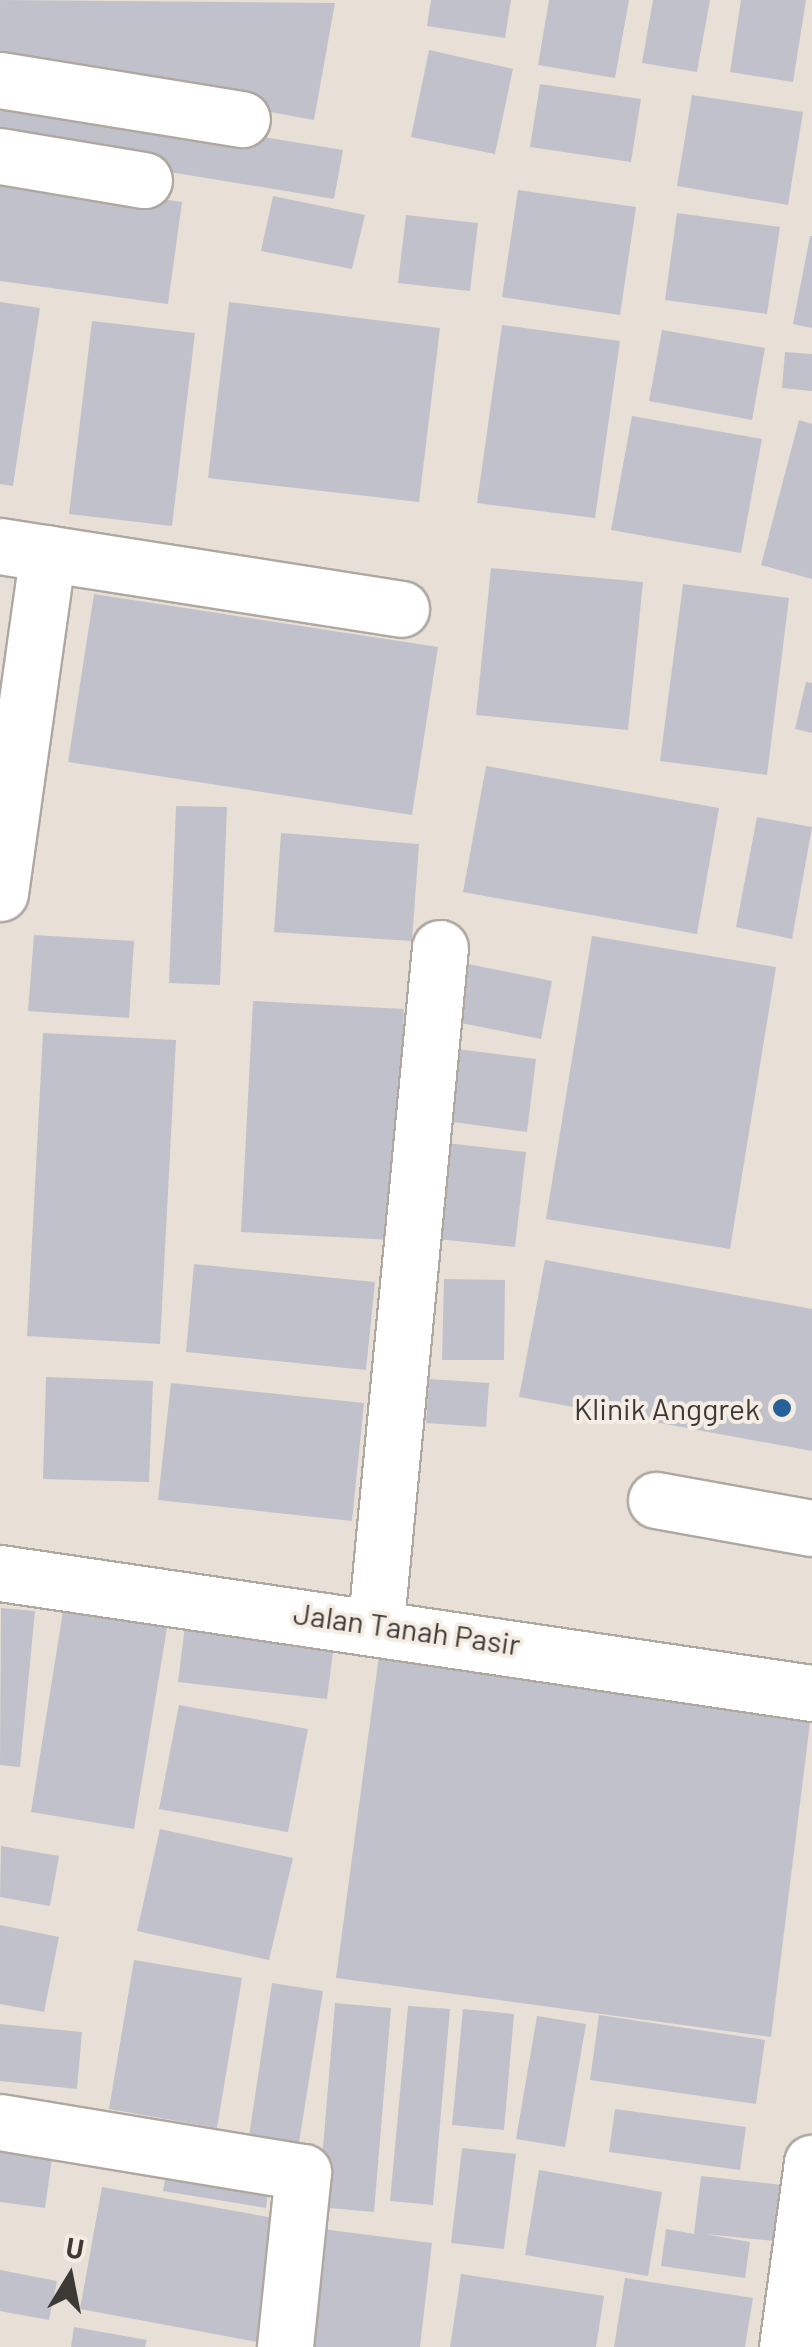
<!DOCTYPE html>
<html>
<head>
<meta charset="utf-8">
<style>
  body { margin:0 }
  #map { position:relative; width:812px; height:2347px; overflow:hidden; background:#e8e0d7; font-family:Barlow,sans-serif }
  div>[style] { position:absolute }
  .building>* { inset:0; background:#c1c1cc }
  .roads { filter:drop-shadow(2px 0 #afa8a0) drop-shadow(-2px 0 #afa8a0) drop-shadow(0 2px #afa8a0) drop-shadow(0 -2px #afa8a0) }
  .minor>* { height:55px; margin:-27.5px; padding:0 27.5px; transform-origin:27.5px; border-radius:27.5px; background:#fff }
  .dots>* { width:28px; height:28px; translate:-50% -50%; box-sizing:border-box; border:5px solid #f5ede4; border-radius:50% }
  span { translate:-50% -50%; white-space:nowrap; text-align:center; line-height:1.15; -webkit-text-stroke:8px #f5ede4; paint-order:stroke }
  .poi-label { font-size:30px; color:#3d3a36 }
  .right { translate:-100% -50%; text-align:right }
  .street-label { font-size:30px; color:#3d3a36 }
  .north { position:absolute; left:20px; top:2227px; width:100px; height:100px; -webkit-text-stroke:8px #f5ede4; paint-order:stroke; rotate:10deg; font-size:28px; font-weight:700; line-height:40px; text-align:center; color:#3d3a36 }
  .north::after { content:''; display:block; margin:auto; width:35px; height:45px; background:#3d3a36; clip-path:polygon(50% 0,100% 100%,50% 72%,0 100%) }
</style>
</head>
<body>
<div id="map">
  <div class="building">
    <i style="clip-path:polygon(0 0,335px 3px,314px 120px,0 63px)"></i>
    <i style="clip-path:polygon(431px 0,511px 0,505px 38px,427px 26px)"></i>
    <i style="clip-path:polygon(549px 0,629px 0,615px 78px,538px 65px)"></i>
    <i style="clip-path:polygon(653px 0,710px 0,697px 72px,642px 63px)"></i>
    <i style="clip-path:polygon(741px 0,806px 0,793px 82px,730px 72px)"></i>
    <i style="clip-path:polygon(429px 50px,513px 69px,495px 154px,411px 137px)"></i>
    <i style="clip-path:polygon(540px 84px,641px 99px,631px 162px,530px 147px)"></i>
    <i style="clip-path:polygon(0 94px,343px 150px,334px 199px,0 144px)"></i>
    <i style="clip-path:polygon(692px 95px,803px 112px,788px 205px,677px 186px)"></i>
    <i style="clip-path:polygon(0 177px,182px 202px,168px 304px,0 281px)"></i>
    <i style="clip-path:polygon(518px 190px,636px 207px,620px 315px,502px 297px)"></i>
    <i style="clip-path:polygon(273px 196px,365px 215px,352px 269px,261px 251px)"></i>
    <i style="clip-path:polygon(677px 213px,780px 227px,767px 314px,665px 300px)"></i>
    <i style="clip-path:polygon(406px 215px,478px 223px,470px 291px,398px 283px)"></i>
    <i style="clip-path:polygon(810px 236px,812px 236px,812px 328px,793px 324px)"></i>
    <i style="clip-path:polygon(0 302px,40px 308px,13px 486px,0 484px)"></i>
    <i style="clip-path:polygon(229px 302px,440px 328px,419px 502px,208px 478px)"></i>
    <i style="clip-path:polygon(92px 321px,195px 333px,172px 526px,69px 514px)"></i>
    <i style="clip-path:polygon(502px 325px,620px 341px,595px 518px,477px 503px)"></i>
    <i style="clip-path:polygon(662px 330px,765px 348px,752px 420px,649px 401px)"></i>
    <i style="clip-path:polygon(785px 352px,812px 354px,812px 391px,782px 388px)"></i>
    <i style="clip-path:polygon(632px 416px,762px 439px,741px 553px,611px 530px)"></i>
    <i style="clip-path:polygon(799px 420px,812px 424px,812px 579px,761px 565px)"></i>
    <i style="clip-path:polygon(491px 568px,643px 582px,628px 730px,476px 715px)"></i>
    <i style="clip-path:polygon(683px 584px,789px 598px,767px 775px,660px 761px)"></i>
    <i style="clip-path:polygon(94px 594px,438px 647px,412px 815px,68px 762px)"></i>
    <i style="clip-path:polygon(806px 682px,812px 683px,812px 733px,795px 729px)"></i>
    <i style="clip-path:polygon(486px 766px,719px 808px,697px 934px,463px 892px)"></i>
    <i style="clip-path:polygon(176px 806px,227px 807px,220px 985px,169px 983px)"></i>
    <i style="clip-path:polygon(757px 817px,812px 827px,792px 939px,736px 927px)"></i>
    <i style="clip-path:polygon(281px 833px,419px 844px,412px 941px,274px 932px)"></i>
    <i style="clip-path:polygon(34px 935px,134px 941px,129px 1018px,28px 1011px)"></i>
    <i style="clip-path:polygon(592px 936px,776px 967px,730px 1249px,546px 1219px)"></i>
    <i style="clip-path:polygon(463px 963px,552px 981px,541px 1039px,451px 1021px)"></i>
    <i style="clip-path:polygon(253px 1001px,404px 1009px,393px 1240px,241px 1232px)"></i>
    <i style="clip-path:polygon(43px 1033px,176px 1040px,160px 1344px,27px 1336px)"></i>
    <i style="clip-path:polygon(457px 1049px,536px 1059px,527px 1132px,446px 1121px)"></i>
    <i style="clip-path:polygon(446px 1143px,526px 1152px,515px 1247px,437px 1239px)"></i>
    <i style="clip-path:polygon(545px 1260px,812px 1309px,812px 1451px,519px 1397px)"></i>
    <i style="clip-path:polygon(194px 1264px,375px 1282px,366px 1370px,186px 1352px)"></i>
    <i style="clip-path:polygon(444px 1279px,505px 1280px,504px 1360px,442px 1360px)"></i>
    <i style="clip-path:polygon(46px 1377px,153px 1381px,149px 1482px,43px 1479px)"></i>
    <i style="clip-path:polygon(429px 1379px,489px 1383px,486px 1427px,426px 1423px)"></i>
    <i style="clip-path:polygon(171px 1383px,364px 1403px,352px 1521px,158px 1500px)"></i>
    <i style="clip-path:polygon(64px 1605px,168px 1622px,134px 1829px,31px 1812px)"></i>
    <i style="clip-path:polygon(1px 1608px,35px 1611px,20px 1767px,0 1765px)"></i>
    <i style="clip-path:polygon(187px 1610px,336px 1628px,327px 1699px,178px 1682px)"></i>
    <i style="clip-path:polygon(380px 1648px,812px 1707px,771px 2037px,336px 1978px)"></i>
    <i style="clip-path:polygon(179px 1705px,308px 1729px,288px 1832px,159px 1809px)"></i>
    <i style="clip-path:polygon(160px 1829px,293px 1858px,269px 1960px,137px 1931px)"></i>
    <i style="clip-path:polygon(1px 1846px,59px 1856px,50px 1906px,0 1897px)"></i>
    <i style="clip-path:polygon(0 1925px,59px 1937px,44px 2012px,0 2004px)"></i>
    <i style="clip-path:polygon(134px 1960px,242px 1978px,217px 2128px,109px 2109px)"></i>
    <i style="clip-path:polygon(272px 1983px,323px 1991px,299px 2143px,249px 2136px)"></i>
    <i style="clip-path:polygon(335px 2003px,391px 2008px,374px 2212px,318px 2207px)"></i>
    <i style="clip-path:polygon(408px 2006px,450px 2009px,433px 2205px,390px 2201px)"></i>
    <i style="clip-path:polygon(463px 2009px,514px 2014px,504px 2130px,452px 2125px)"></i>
    <i style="clip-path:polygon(599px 2015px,765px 2040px,756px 2104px,590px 2080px)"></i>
    <i style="clip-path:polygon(537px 2016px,586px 2024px,565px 2147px,516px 2139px)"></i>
    <i style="clip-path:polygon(0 2024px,82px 2032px,77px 2089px,0 2081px)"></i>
    <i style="clip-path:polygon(615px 2109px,746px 2127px,740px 2170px,609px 2152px)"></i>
    <i style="clip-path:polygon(0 2130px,55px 2138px,45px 2208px,0 2202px)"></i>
    <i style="clip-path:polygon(462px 2148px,516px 2154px,504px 2249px,451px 2243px)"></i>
    <i style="clip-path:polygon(169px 2155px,271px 2171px,266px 2208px,163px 2191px)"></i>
    <i style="clip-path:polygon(539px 2170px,662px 2192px,648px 2276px,525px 2255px)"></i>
    <i style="clip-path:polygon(701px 2176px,791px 2186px,785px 2242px,705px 2234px,750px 2242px,745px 2278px,661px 2266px,666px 2229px,694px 2234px)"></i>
    <i style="clip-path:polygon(102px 2187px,290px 2221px,268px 2344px,80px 2309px)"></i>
    <i style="clip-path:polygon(322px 2229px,432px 2243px,420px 2347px,308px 2347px)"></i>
    <i style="clip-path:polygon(0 2270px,57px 2281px,49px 2320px,0 2311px)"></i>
    <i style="clip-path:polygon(461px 2274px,604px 2296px,596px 2347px,450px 2347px)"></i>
    <i style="clip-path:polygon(625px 2278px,753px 2298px,745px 2347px,614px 2347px)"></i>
    <i style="clip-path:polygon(74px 2327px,147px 2340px,145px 2347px,71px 2347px)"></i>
  </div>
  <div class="roads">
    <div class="minor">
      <i style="left:0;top:80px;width:245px;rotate:9.2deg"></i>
      <i style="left:0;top:156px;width:146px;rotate:9.5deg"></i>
      <i style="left:0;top:546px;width:406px;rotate:8.9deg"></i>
      <i style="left:0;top:893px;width:343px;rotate:-82deg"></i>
      <i style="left:656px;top:1500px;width:158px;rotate:10.2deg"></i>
      <i style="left:0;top:1573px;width:821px;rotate:8.41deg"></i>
      <i style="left:376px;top:1622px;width:677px;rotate:-84.58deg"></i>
      <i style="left:0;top:2122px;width:307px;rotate:9.4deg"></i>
      <i style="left:303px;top:2172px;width:176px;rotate:95.9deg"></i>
      <i style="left:787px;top:2347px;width:186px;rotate:-82.3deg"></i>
    </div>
  </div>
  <div class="dots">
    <i style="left:782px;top:1408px;background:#266199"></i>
  </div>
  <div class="poi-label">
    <span class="right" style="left:760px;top:1408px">Klinik Anggrek</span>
  </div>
  <div class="street-label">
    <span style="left:407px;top:1628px;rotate:8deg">Jalan Tanah Pasir</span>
  </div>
  <div class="north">U</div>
</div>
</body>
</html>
